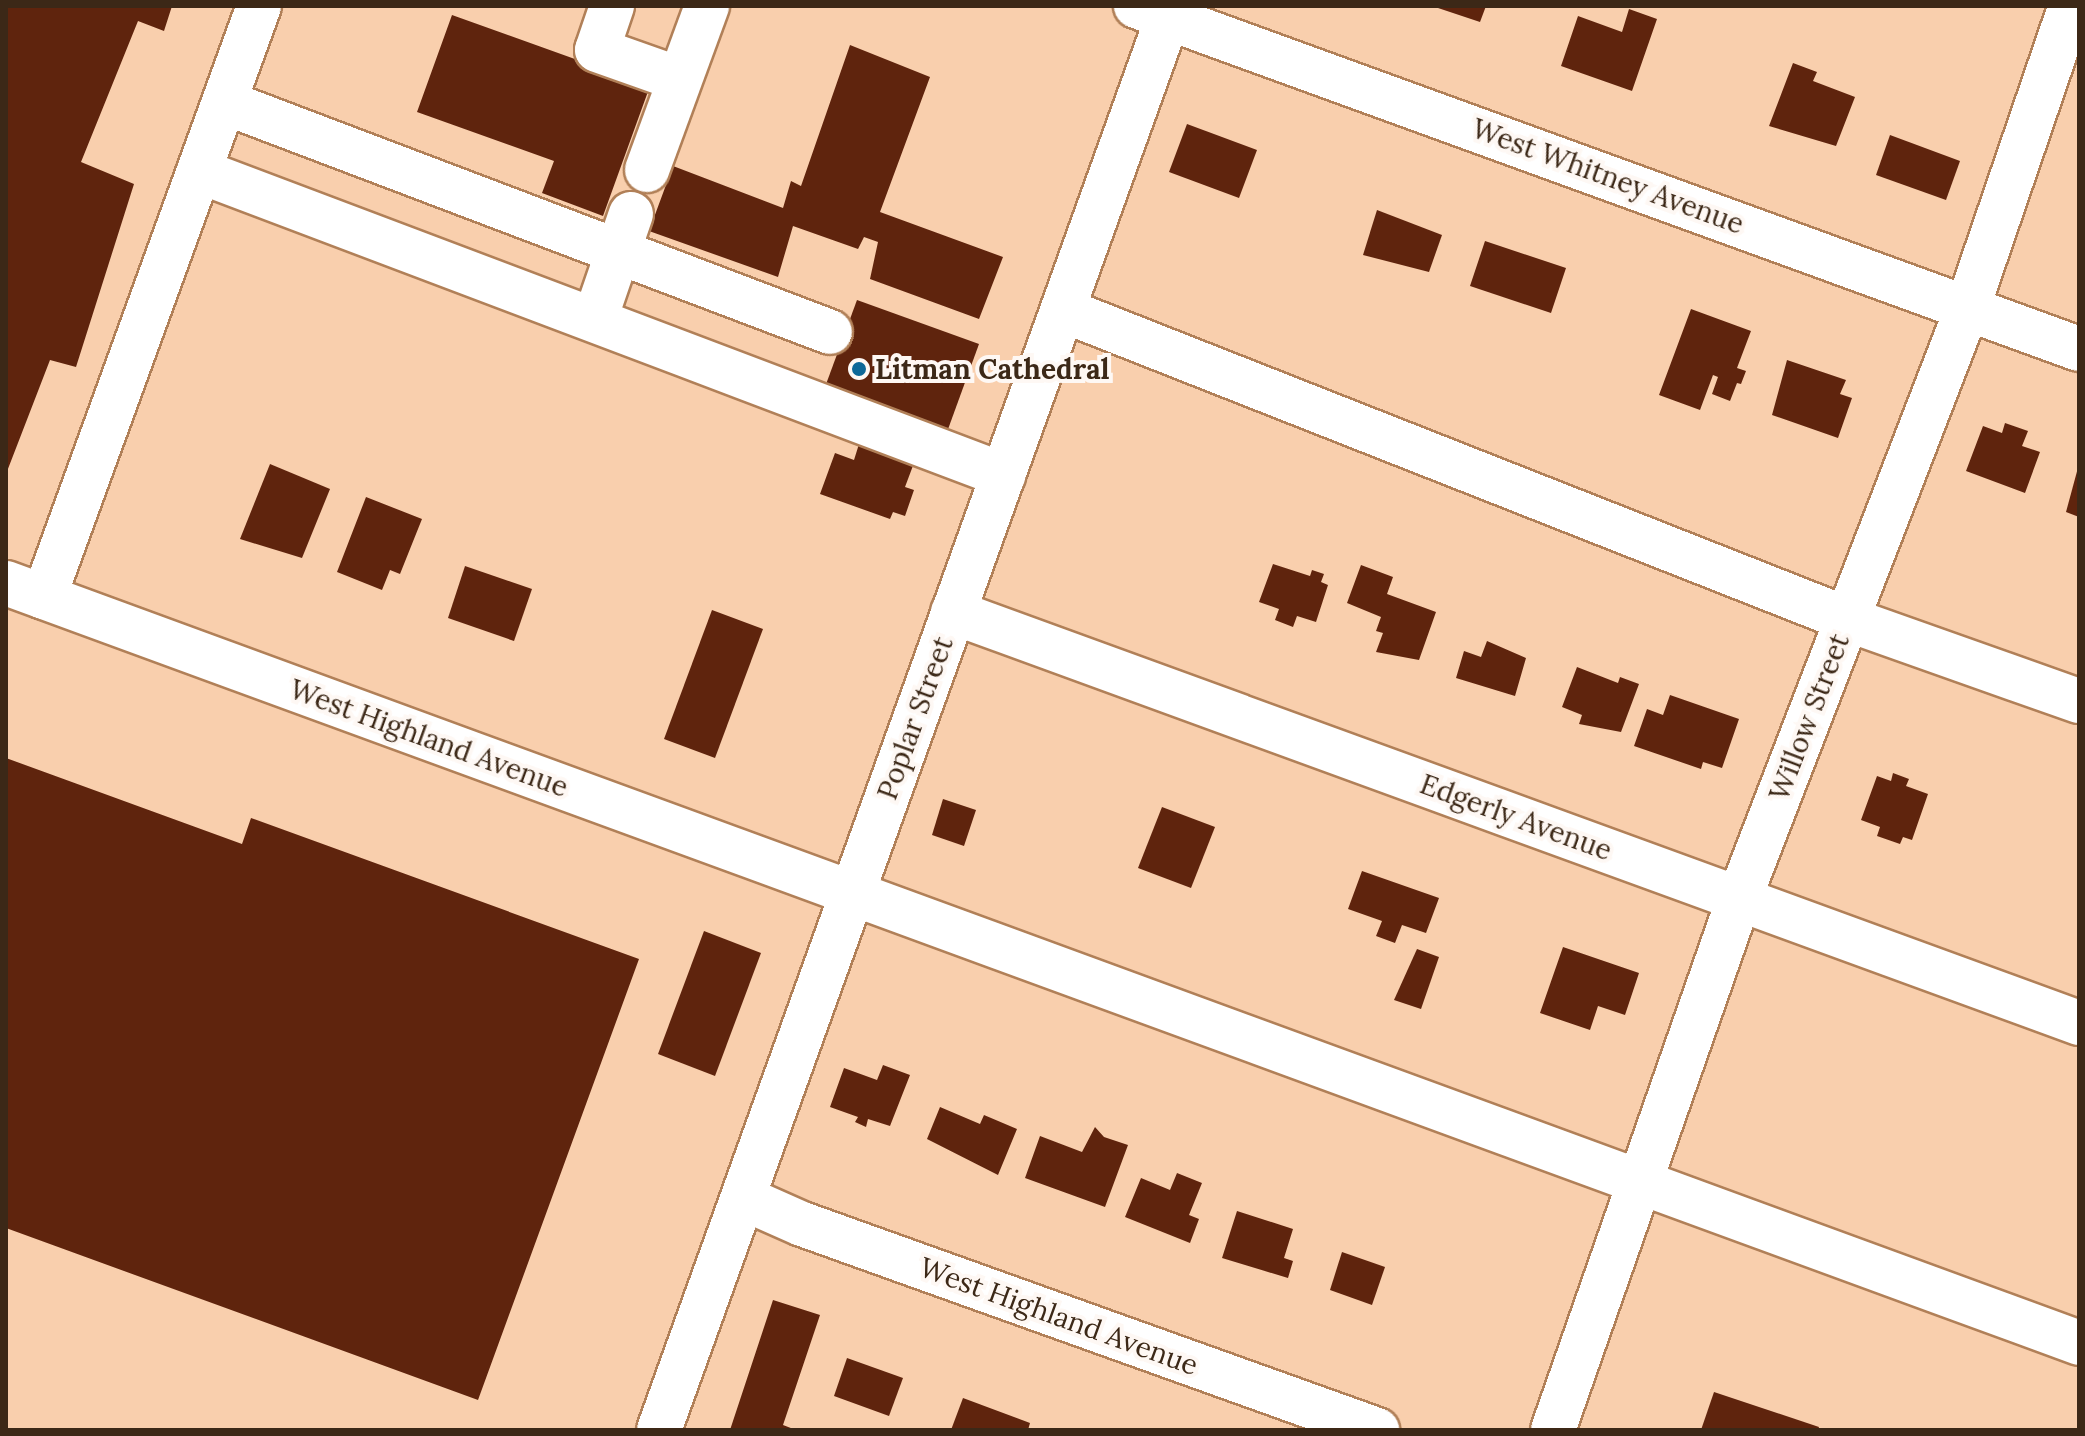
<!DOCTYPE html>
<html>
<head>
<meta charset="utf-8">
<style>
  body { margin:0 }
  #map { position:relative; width:2085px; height:1436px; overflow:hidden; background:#f9cfad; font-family:Lora,serif }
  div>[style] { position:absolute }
  .building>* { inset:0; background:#5f240d }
  .roads { filter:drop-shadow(2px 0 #b18058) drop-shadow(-2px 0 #b18058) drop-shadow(0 2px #b18058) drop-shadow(0 -2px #b18058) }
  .minor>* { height:44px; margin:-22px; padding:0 22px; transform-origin:22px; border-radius:22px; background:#fff }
  .dots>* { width:22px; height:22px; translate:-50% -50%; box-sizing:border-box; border:4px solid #fef8f4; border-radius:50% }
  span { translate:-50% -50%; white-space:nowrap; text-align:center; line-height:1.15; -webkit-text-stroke:8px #fef8f4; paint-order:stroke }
  .street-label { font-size:28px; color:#3c2817 }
  .poi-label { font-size:28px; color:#3c2817; font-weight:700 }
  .left { translate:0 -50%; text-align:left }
  .frame { position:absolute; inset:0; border:8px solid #3c2817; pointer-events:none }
</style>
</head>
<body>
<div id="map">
  <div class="building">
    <i style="clip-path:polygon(6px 6px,172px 6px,164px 31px,138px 21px,81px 162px,134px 184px,76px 367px,50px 360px,6px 474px)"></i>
    <i style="clip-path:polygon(1432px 6px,1486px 6px,1480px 22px)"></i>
    <i style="clip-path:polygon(1629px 9px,1657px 19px,1632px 91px,1561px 66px,1578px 16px,1622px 32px)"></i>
    <i style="clip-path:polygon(452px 15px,650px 86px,603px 216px,542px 193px,554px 161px,417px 112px)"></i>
    <i style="clip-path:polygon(850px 45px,930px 77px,880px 212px,1003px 257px,979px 319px,870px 279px,878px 242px,864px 237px,858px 249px,793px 226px,778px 277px,649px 231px,673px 166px,783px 208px,791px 181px,801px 186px)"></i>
    <i style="clip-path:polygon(1793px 63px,1817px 72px,1813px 81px,1855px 97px,1836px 146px,1769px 126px)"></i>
    <i style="clip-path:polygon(1187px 124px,1257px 150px,1239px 198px,1169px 172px)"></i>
    <i style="clip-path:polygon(1890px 135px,1960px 161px,1946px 200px,1876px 175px)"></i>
    <i style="clip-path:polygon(1377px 210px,1442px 235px,1429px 272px,1363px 255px)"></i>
    <i style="clip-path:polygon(1485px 241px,1566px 268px,1551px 313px,1470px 286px)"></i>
    <i style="clip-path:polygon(857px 300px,979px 344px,947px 432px,825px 387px)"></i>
    <i style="clip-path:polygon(1691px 309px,1751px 331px,1737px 368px,1746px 371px,1741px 384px,1737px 383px,1730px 401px,1712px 394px,1718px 377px,1713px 375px,1700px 410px,1659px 395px)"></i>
    <i style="clip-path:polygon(1787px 360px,1846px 380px,1840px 394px,1852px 398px,1838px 438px,1772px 415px)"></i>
    <i style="clip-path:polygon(2005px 423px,2028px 431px,2022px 446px,2040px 452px,2025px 493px,1966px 471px,1983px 426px,2002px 433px)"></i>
    <i style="clip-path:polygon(859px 444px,914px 463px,905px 487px,914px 490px,905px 516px,893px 512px,890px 519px,820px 494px,835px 453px,854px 460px)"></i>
    <i style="clip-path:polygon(270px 464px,330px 489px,302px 558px,240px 539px)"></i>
    <i style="clip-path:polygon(2079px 464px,2079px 517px,2066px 512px)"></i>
    <i style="clip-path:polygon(366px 497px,422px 519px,400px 574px,390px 570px,382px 590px,337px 572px)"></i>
    <i style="clip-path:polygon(1273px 564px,1310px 576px,1312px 570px,1324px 574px,1321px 582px,1328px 585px,1316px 622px,1297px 616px,1293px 627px,1275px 620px,1279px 609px,1259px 602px)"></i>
    <i style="clip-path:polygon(1361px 565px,1393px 577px,1387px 594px,1436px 612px,1419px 660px,1376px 652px,1383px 633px,1376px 631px,1381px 617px,1347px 603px)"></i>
    <i style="clip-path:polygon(465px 566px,532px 589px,514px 641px,448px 618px)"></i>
    <i style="clip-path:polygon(712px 610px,763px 629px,715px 758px,664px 739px)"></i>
    <i style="clip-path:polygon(1487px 641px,1526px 658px,1515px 696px,1456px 678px,1464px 651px,1481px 657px)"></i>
    <i style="clip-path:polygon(1577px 667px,1618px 683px,1620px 677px,1639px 684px,1621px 732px,1579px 724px,1582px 715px,1562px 707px)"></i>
    <i style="clip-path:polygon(1670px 695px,1739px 719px,1722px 768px,1703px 762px,1701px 769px,1634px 746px,1647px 709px,1663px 715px)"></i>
    <i style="clip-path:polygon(6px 758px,242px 844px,251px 818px,639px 959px,478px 1400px,6px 1228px)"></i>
    <i style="clip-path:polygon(1893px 773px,1909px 779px,1906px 786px,1928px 794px,1912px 840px,1903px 837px,1900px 844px,1877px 836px,1880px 827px,1861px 820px,1877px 776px,1891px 781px)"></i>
    <i style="clip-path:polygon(943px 799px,976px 810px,964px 846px,932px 835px)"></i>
    <i style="clip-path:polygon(1162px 807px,1215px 827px,1191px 888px,1138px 868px)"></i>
    <i style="clip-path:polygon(1362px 871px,1439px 898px,1426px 933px,1402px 925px,1395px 943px,1376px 936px,1382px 921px,1348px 909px)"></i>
    <i style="clip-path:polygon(704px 931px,761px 953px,715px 1076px,658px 1054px)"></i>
    <i style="clip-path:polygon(1563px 947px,1639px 973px,1625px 1015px,1598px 1006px,1590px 1030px,1540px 1013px)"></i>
    <i style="clip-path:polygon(1417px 949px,1439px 957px,1421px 1009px,1394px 1000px)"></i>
    <i style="clip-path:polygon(883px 1065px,910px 1075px,890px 1126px,868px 1119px,866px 1127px,855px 1122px,858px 1117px,830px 1107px,844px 1068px,877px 1080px)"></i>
    <i style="clip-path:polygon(940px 1107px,980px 1124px,984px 1115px,1017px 1129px,998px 1175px,927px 1139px)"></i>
    <i style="clip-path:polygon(1095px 1127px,1104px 1137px,1128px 1145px,1105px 1207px,1025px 1178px,1040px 1136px,1082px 1152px)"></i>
    <i style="clip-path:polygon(1177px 1173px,1202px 1183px,1189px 1215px,1199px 1219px,1190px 1243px,1125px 1217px,1141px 1178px,1170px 1190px)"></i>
    <i style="clip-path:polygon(1237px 1211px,1293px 1229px,1284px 1258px,1293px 1261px,1288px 1278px,1222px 1258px)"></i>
    <i style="clip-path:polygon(1342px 1252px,1385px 1267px,1372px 1305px,1330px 1290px)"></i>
    <i style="clip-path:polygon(773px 1300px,820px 1315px,783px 1425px,796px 1430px,730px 1430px)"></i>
    <i style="clip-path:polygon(847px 1358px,903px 1378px,889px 1416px,834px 1396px)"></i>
    <i style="clip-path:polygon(1714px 1392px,1819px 1427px,1818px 1430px,1701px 1430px)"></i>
    <i style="clip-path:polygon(963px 1398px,1030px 1423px,1028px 1430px,951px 1430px)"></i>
  </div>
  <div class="roads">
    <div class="minor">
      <i style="left:612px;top:6px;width:46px;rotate:108.8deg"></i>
      <i style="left:597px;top:50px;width:87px;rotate:19.5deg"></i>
      <i style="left:1136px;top:6px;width:1003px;rotate:19.99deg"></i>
      <i style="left:224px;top:102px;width:648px;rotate:20.78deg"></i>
      <i style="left:647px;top:170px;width:175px;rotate:-69.9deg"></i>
      <i style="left:199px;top:171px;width:860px;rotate:20.71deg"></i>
      <i style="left:1063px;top:310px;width:843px;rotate:21.51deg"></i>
      <i style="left:1847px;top:619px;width:246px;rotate:19.5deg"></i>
      <i style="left:595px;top:319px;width:111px;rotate:-71.1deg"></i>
      <i style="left:6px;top:583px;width:2208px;rotate:20.13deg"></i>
      <i style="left:44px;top:597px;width:629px;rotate:-70.01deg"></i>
      <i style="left:953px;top:612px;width:1199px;rotate:20.05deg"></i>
      <i style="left:743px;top:1198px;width:64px;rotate:23.8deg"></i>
      <i style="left:802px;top:1224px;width:611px;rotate:19.71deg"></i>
      <i style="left:659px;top:1430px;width:1514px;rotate:-70.19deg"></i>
      <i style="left:1553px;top:1430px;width:563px;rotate:-70.7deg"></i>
      <i style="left:1739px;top:899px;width:633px;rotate:-68.87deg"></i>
      <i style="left:1967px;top:309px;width:320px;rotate:-71.1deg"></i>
    </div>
  </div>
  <div class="dots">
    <i style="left:859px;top:369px;background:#0d6898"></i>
  </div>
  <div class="street-label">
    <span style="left:1608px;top:176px;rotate:20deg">West Whitney Avenue</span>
    <span style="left:1809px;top:717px;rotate:-69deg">Willow Street</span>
    <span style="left:915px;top:718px;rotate:-70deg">Poplar Street</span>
    <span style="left:429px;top:738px;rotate:20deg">West Highland Avenue</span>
    <span style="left:1516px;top:817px;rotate:20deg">Edgerly Avenue</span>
    <span style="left:1059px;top:1316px;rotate:20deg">West Highland Avenue</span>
  </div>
  <div class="poi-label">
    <span class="left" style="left:875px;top:369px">Litman Cathedral</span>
  </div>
  <div class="frame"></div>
</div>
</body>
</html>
